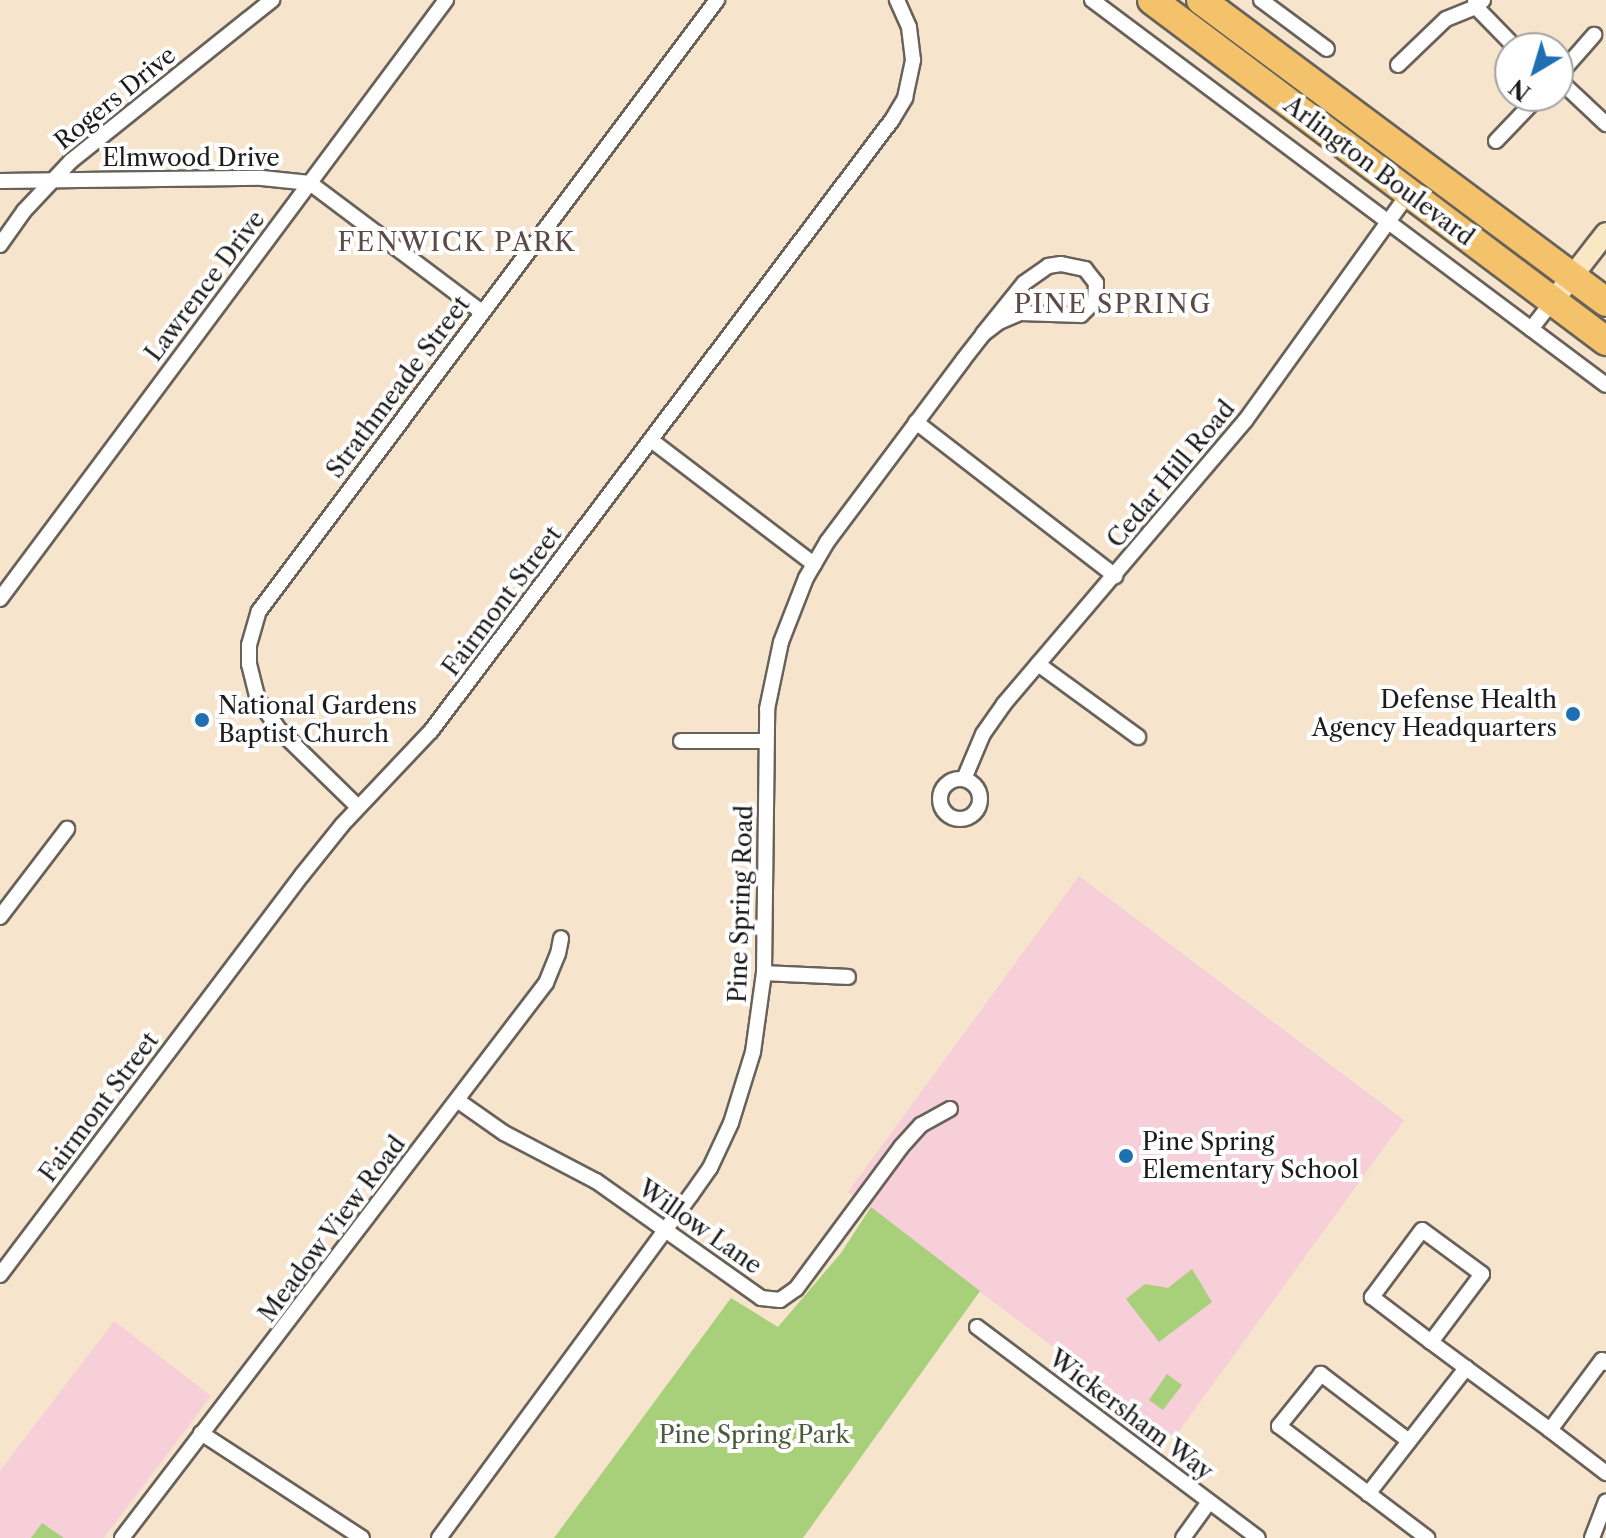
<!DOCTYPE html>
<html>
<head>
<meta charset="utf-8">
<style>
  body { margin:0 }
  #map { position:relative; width:1606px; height:1538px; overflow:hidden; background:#f6e4cd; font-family:"Libre Caslon Text",serif }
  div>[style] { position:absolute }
  .built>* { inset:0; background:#f6cfd8 }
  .green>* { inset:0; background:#a8cf7a }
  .roads { filter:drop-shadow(2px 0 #68625a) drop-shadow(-2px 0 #68625a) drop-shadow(0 2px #68625a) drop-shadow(0 -2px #68625a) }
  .street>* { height:14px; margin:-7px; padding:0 7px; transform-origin:7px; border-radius:7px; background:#fff }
  .street>.ring { margin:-7px; padding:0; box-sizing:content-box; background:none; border:14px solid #fff; border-radius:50% }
  .secondary>* { height:20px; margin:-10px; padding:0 10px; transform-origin:10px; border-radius:10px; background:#fae7c3 }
  .highway>* { height:28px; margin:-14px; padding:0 14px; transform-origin:14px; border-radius:14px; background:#f3c26a }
  .dots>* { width:22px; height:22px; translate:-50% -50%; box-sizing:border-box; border:4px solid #fff; border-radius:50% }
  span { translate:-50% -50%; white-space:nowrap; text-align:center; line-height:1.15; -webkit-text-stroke:8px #fff; paint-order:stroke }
  .street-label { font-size:24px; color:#1c1c1c }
  .poi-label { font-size:24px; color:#1c1c1c }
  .right { translate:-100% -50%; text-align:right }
  .left { translate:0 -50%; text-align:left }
  .park-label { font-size:24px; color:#4d5b3d }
  .neighbourhood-label { font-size:26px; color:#5c4a47; letter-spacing:2px }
  .north { position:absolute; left:1494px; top:32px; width:80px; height:80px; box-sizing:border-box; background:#fff; border:2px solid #a4a4a4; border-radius:50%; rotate:218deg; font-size:22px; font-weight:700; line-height:32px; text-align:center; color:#1c1c1c }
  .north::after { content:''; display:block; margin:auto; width:28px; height:36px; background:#1f6fb2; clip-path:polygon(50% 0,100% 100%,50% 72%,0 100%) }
</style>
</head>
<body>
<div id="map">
  <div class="built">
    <i style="clip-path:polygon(1079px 876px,1404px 1120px,1174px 1438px,848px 1192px)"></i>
    <i style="clip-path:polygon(114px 1321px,211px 1396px,104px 1538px,0 1538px,0 1471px)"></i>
  </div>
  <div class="green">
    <i style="clip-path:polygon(871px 1207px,980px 1291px,803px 1538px,554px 1538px,731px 1298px,778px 1327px,841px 1253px)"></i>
    <i style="clip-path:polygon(1192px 1269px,1212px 1302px,1159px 1342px,1126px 1299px,1145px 1284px,1168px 1288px)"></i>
    <i style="clip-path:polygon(1167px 1374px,1182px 1385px,1163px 1410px,1149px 1400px)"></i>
    <i style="clip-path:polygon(42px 1523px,64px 1538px,31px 1538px)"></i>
  </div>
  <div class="roads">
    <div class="street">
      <i style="left:1092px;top:0;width:642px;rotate:36.83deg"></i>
      <i style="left:1261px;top:0;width:82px;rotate:36.6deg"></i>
      <i style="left:1475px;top:0;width:7px;rotate:82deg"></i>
      <i style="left:1476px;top:7px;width:57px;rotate:45.7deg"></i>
      <i style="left:1398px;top:65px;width:66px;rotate:-43.8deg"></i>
      <i style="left:1446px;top:19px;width:32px;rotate:-22deg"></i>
      <i style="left:1476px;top:7px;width:10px;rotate:-45deg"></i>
      <i style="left:1558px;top:76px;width:55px;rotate:-48.7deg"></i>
      <i style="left:1558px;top:79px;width:66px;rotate:43.2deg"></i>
      <i style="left:1496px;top:141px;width:62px;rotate:-46.3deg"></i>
      <i style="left:0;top:181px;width:262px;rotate:-0.7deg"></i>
      <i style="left:262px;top:178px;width:48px;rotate:5.9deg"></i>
      <i style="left:310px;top:183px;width:215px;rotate:36.9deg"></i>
      <i style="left:0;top:245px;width:42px;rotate:-54.8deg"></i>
      <i style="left:24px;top:211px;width:69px;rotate:-46.8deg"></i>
      <i style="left:71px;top:161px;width:258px;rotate:-38.7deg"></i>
      <i style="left:1531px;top:329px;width:36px;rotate:-52deg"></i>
      <i style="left:916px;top:422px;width:252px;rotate:37.7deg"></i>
      <i style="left:651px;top:440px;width:205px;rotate:37.3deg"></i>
      <i style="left:0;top:599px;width:747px;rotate:-53.33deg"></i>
      <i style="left:1038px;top:664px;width:124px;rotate:36.1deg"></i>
      <i style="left:681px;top:741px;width:85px"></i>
      <i style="left:964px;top:779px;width:49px;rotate:-67.1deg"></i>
      <i style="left:983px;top:734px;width:37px;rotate:-55deg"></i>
      <i style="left:1004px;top:704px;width:372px;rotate:-49.6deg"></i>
      <i style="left:1245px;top:421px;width:281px;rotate:-54.3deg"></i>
      <i class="ring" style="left:940px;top:779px;width:26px;height:26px"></i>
      <i style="left:358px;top:807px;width:109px;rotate:-135.7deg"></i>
      <i style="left:280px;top:731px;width:38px;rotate:-125deg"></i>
      <i style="left:258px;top:700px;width:37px;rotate:-104deg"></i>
      <i style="left:249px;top:664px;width:19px;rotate:-90deg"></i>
      <i style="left:249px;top:645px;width:35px;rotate:-74deg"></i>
      <i style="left:259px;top:611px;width:764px;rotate:-53.15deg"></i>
      <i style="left:0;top:917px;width:111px;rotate:-52.7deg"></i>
      <i style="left:764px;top:973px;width:84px;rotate:2.7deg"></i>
      <i style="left:457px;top:1100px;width:57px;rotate:35.1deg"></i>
      <i style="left:504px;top:1133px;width:104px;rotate:27.6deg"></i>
      <i style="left:596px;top:1181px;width:202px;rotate:35.3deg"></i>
      <i style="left:761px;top:1298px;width:19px;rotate:6deg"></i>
      <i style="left:780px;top:1300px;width:19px;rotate:-35deg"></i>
      <i style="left:796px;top:1289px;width:177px;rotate:-53.5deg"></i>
      <i style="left:901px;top:1147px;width:30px;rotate:-48deg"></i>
      <i style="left:921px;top:1125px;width:33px;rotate:-29deg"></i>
      <i style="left:0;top:1275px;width:501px;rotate:-52.95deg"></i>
      <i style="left:302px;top:875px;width:64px;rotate:-51.3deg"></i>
      <i style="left:342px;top:825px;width:129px;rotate:-46.6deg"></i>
      <i style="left:431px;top:731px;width:765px;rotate:-52.97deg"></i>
      <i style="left:892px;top:120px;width:26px;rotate:-59deg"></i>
      <i style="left:905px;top:98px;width:39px;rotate:-78deg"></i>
      <i style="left:913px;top:60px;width:33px;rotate:-97deg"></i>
      <i style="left:909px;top:27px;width:30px;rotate:-114deg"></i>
      <i style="left:977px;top:1327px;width:351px;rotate:36.9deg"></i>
      <i style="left:1431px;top:1342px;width:85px;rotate:-53.1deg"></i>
      <i style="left:1482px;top:1274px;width:74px;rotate:-143.7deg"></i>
      <i style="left:1422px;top:1230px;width:84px;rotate:126.7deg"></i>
      <i style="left:1372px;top:1297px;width:74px;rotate:37.3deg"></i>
      <i style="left:1431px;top:1342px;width:44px;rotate:36.6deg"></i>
      <i style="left:1466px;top:1368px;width:104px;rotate:36.4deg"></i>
      <i style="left:1550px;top:1430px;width:71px;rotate:37.5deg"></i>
      <i style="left:1550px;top:1430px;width:87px;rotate:-53.4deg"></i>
      <i style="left:1602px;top:1360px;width:5px;rotate:37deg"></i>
      <i style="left:201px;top:1433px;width:192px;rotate:33.1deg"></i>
      <i style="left:1409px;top:1441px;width:111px;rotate:-142.7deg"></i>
      <i style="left:1321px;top:1374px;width:67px;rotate:128.9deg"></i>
      <i style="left:1279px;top:1426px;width:186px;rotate:37.1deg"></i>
      <i style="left:1368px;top:1494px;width:160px;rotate:-52.1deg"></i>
      <i style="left:122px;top:1538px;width:698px;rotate:-52.62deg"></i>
      <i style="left:546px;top:983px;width:31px;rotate:-68deg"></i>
      <i style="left:558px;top:954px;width:16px;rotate:-79deg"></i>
      <i style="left:439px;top:1538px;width:426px;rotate:-53.7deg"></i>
      <i style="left:691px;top:1195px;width:33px;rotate:-55deg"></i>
      <i style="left:710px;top:1168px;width:50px;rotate:-65deg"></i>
      <i style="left:731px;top:1123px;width:74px;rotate:-72.8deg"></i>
      <i style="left:753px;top:1052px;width:80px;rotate:-82.1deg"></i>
      <i style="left:764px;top:973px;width:264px;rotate:-89.3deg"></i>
      <i style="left:767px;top:709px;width:68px;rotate:-78.2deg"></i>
      <i style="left:781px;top:642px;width:69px;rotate:-68.7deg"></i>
      <i style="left:806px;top:578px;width:42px;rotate:-59.7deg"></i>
      <i style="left:827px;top:542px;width:227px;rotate:-53.2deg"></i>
      <i style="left:963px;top:360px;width:33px;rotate:-52deg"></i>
      <i style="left:983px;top:334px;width:65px;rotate:-51.2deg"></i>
      <i style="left:1024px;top:283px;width:29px;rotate:-35deg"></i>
      <i style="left:1048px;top:266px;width:13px;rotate:-9deg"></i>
      <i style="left:1061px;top:264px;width:25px;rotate:12deg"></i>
      <i style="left:1085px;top:269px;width:18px;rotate:52deg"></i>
      <i style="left:1096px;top:283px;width:18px;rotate:93deg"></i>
      <i style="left:1095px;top:301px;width:20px;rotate:135deg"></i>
      <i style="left:1081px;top:315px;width:61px;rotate:-178.1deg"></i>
      <i style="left:1020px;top:313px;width:23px;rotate:157deg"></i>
      <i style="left:999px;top:322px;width:20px;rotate:143deg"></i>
      <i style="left:1183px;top:1538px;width:44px;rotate:-54.2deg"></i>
      <i style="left:1592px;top:1538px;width:39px;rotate:-69deg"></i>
    </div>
    <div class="secondary">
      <i style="left:1553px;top:301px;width:86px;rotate:-52.1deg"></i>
    </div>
    <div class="highway">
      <i style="left:1152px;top:0;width:568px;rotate:36.91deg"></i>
      <i style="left:1201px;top:0;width:505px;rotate:36.71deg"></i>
    </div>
  </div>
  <div class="dots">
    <i style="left:1573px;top:714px;background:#1f6fb2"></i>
    <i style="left:202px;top:720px;background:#1f6fb2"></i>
    <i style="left:1126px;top:1156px;background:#1f6fb2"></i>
  </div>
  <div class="street-label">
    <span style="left:115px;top:98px;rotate:-39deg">Rogers Drive</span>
    <span style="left:191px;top:158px">Elmwood Drive</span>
    <span style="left:1379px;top:171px;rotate:37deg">Arlington Boulevard</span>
    <span style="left:205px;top:286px;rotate:-53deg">Lawrence Drive</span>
    <span style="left:398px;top:387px;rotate:-53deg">Strathmeade Street</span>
    <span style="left:1171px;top:474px;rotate:-50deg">Cedar Hill Road</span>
    <span style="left:502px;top:601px;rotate:-53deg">Fairmont Street</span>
    <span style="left:741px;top:904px;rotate:-88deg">Pine Spring Road</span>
    <span style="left:99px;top:1107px;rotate:-53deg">Fairmont Street</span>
    <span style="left:700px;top:1227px;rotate:35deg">Willow Lane</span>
    <span style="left:332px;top:1229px;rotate:-53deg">Meadow View Road</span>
    <span style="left:1131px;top:1415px;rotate:37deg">Wickersham Way</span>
  </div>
  <div class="poi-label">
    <span class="right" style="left:1557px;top:714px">Defense Health<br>Agency Headquarters</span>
    <span class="left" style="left:218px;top:720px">National Gardens<br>Baptist Church</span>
    <span class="left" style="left:1142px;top:1156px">Pine Spring<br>Elementary School</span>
  </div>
  <div class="park-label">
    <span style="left:754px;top:1435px">Pine Spring Park</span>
  </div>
  <div class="neighbourhood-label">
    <span style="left:457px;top:243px">FENWICK PARK</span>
    <span style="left:1113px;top:305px">PINE SPRING</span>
  </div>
  <div class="north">N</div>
</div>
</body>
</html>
